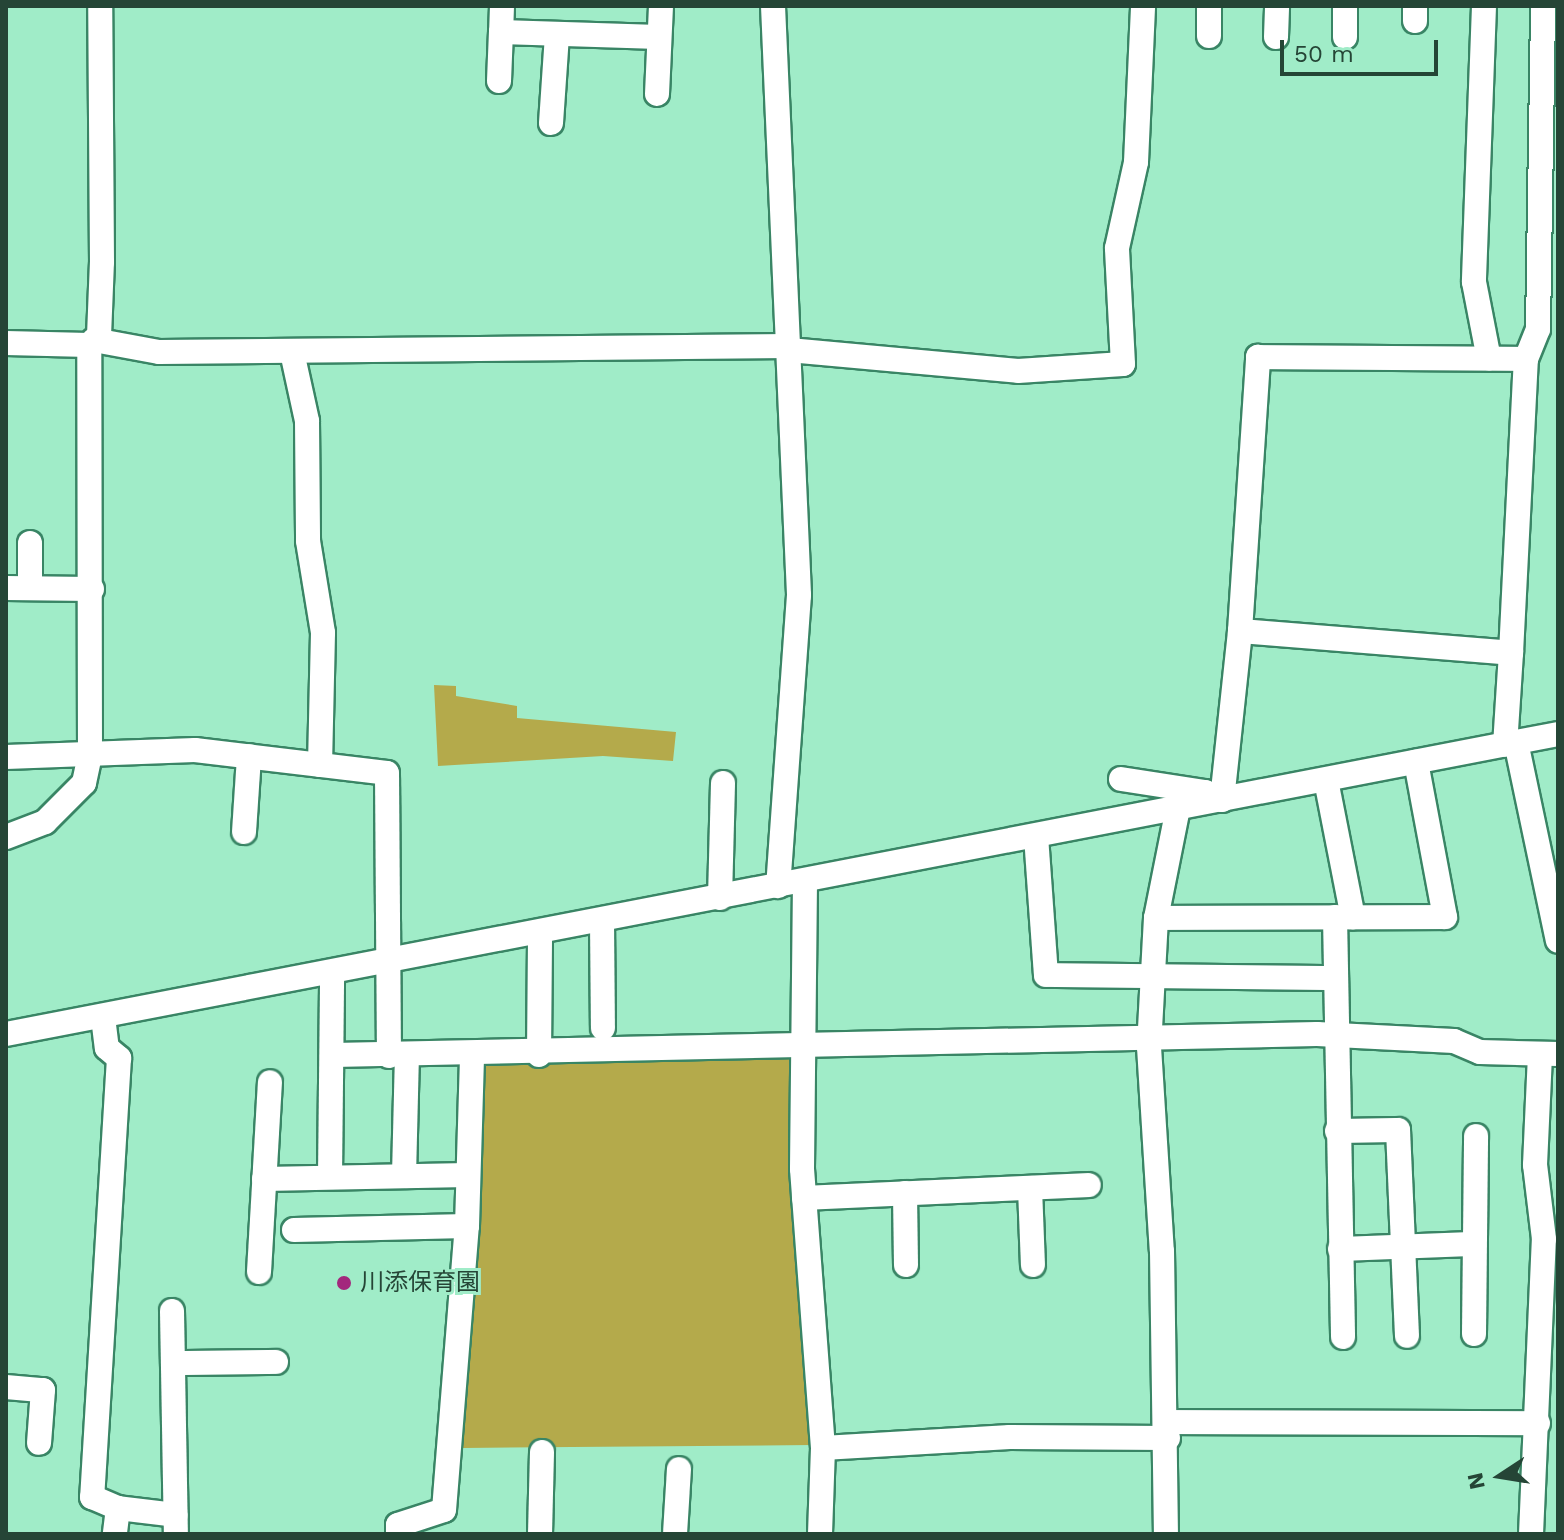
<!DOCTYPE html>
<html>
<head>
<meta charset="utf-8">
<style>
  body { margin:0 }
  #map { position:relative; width:1564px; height:1540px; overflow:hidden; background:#a0ecc8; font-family:"Work Sans","Noto Sans JP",sans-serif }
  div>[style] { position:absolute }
  .green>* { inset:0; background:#b4aa4b }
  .roads { filter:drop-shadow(2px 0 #398565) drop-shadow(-2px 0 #398565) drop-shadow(0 2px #398565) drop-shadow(0 -2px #398565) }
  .minor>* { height:24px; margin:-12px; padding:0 12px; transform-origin:12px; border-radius:12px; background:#fff }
  .dots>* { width:22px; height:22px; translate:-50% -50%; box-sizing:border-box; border:4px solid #a0ecc8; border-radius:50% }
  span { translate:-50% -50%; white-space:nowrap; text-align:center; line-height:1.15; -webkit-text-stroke:6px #a0ecc8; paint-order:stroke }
  .poi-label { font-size:24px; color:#254536 }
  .left { translate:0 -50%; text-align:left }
  .frame { position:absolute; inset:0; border:8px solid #254536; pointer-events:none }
  .north { position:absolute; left:1460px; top:1436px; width:80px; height:80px; -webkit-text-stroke:6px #a0ecc8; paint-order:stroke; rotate:258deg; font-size:22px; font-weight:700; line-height:32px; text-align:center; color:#254536 }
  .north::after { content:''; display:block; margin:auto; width:28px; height:36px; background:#254536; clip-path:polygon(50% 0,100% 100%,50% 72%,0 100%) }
  .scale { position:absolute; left:1280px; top:40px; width:158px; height:36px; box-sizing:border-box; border:4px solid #254536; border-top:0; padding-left:10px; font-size:24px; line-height:28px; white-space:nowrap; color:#254536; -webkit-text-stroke:6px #a0ecc8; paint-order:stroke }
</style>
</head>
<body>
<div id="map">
  <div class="green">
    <i style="clip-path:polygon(434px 685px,456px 686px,456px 696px,517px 706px,517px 718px,676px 732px,673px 761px,603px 756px,438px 766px)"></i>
    <i style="clip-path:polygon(792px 1049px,790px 1179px,812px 1445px,463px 1448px,478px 1057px)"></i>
  </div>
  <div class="roads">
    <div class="minor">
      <i style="left:502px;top:6px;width:26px;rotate:92deg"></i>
      <i style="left:501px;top:32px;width:158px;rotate:1.8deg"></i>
      <i style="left:773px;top:6px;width:590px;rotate:87.47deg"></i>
      <i style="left:799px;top:595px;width:292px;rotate:94.1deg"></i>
      <i style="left:1484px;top:6px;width:276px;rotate:92.1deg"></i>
      <i style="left:1474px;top:282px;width:78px;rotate:79deg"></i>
      <i style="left:1415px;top:21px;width:15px;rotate:-90deg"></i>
      <i style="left:1209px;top:36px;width:30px;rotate:-90deg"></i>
      <i style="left:1276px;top:37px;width:31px;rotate:-88deg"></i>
      <i style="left:1345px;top:37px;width:31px;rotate:-90deg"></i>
      <i style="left:499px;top:81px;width:49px;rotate:-87.7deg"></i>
      <i style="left:657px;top:94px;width:88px;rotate:-87.4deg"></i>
      <i style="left:551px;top:123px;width:89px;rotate:-86.1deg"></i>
      <i style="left:94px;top:340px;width:66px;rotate:10.5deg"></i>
      <i style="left:159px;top:352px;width:630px;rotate:-0.55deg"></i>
      <i style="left:6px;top:343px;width:83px;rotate:1.4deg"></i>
      <i style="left:789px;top:350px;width:230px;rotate:5.2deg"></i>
      <i style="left:1018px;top:371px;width:105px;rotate:-3.8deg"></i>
      <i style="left:1123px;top:364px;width:116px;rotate:-93deg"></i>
      <i style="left:1117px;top:248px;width:88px;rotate:-77.5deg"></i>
      <i style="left:1136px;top:162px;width:156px;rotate:-87.4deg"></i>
      <i style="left:292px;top:352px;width:71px;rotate:77.7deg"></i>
      <i style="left:307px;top:421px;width:120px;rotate:89.5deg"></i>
      <i style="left:308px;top:541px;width:93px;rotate:80.7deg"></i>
      <i style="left:323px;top:633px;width:132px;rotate:91.3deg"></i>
      <i style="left:30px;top:543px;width:45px;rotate:90deg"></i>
      <i style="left:6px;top:588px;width:86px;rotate:0.7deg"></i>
      <i style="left:1240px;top:631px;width:272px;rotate:4.6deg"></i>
      <i style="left:1511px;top:653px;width:92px;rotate:93.7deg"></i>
      <i style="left:1511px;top:653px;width:294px;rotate:-87.1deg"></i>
      <i style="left:1526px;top:359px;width:32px;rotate:-68deg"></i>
      <i style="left:1538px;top:329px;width:323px;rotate:-89.1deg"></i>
      <i style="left:1516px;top:742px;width:203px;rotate:78.1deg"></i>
      <i style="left:6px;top:757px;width:189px;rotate:-2.1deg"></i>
      <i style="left:195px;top:750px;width:193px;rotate:6.8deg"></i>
      <i style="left:387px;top:773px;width:283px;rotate:89.6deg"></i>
      <i style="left:1121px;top:779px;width:85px;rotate:8.8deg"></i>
      <i style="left:1205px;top:792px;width:19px;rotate:25deg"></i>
      <i style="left:1222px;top:800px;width:170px;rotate:-83.9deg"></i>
      <i style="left:1240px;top:631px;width:275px;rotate:-86.2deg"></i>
      <i style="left:1258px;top:357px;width:268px;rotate:0.4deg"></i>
      <i style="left:1326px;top:780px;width:140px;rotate:78.9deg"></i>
      <i style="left:1178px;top:808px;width:112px;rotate:101.3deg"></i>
      <i style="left:1156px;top:918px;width:289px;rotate:-0.2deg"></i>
      <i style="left:1445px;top:917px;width:158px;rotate:-100.6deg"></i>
      <i style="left:244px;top:832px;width:76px;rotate:-86.2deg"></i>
      <i style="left:1036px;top:836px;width:139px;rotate:85.9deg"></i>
      <i style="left:1046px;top:975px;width:290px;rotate:0.6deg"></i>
      <i style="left:6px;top:837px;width:42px;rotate:-21deg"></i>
      <i style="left:45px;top:822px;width:55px;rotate:-45deg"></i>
      <i style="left:84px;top:783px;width:29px;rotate:-78deg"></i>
      <i style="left:90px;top:755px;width:410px;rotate:-90.1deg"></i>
      <i style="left:89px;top:345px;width:13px;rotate:-42deg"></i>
      <i style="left:99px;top:336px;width:74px;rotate:-87.7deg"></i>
      <i style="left:102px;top:262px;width:256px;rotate:-90.4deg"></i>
      <i style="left:805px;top:881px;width:288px;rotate:90.6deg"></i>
      <i style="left:802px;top:1169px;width:280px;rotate:85.7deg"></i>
      <i style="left:823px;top:1448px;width:86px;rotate:92deg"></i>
      <i style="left:720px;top:898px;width:115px;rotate:-88.5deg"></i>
      <i style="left:1335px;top:917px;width:420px;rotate:88.9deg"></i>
      <i style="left:1156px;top:918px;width:129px;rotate:93.1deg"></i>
      <i style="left:1149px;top:1047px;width:204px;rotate:86.4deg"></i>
      <i style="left:1162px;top:1251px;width:283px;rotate:89.2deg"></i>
      <i style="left:602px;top:921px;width:107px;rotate:89.5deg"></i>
      <i style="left:103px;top:1017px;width:31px;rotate:83deg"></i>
      <i style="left:107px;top:1048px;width:16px;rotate:40deg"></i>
      <i style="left:119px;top:1058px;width:440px;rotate:93.5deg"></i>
      <i style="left:92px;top:1497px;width:28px;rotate:23deg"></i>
      <i style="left:118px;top:1508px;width:26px;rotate:97deg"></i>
      <i style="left:6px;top:1034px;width:1581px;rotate:-10.94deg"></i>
      <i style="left:333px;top:1055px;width:984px;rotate:-1.22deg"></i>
      <i style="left:1317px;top:1034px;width:137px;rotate:2.9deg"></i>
      <i style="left:1454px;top:1041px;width:28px;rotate:23deg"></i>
      <i style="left:1480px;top:1052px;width:78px;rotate:1.5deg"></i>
      <i style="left:539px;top:1055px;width:122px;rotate:-89.5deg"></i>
      <i style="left:1337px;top:1131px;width:61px;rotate:-0.9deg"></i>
      <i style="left:1398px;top:1130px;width:206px;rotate:87.5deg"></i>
      <i style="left:404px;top:1176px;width:120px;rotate:-88.6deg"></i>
      <i style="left:330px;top:1177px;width:204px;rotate:-89.4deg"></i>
      <i style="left:264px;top:1179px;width:204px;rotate:-1.1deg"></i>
      <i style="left:1030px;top:1188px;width:77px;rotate:87.8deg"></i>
      <i style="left:905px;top:1193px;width:72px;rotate:89.2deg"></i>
      <i style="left:804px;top:1198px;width:285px;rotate:-2.6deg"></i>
      <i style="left:294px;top:1230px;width:173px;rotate:-1.3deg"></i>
      <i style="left:1340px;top:1249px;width:132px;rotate:-2.2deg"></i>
      <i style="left:259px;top:1272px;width:190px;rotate:-86.7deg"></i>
      <i style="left:172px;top:1311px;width:223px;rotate:89deg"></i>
      <i style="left:1474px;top:1334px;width:198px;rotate:-89.4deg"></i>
      <i style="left:176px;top:1363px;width:100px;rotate:-0.6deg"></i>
      <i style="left:6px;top:1387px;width:37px;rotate:5deg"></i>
      <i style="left:43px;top:1390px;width:53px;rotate:94.3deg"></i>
      <i style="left:1167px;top:1422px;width:371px;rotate:0.2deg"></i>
      <i style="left:823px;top:1448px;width:187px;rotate:-3.4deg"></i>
      <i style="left:1010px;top:1437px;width:158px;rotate:0.4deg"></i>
      <i style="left:118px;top:1508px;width:58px;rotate:6.9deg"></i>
      <i style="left:398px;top:1534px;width:9px;rotate:-90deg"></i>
      <i style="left:398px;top:1525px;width:48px;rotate:-18.1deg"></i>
      <i style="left:444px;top:1510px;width:285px;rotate:-85.4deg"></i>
      <i style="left:467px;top:1226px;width:170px;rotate:-88.3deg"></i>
      <i style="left:540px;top:1534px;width:82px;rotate:-88.6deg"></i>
      <i style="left:675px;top:1534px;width:65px;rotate:-86.5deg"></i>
      <i style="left:1531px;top:1534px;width:295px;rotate:-87.5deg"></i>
      <i style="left:1544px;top:1239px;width:75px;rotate:-96.9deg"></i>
      <i style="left:1535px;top:1165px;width:110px;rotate:-87.4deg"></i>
    </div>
  </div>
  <div class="dots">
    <i style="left:344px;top:1283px;background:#a3287d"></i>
  </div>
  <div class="poi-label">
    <span class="left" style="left:360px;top:1283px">川添保育園</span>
  </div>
  <div class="frame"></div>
  <div class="north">N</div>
  <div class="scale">50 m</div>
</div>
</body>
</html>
